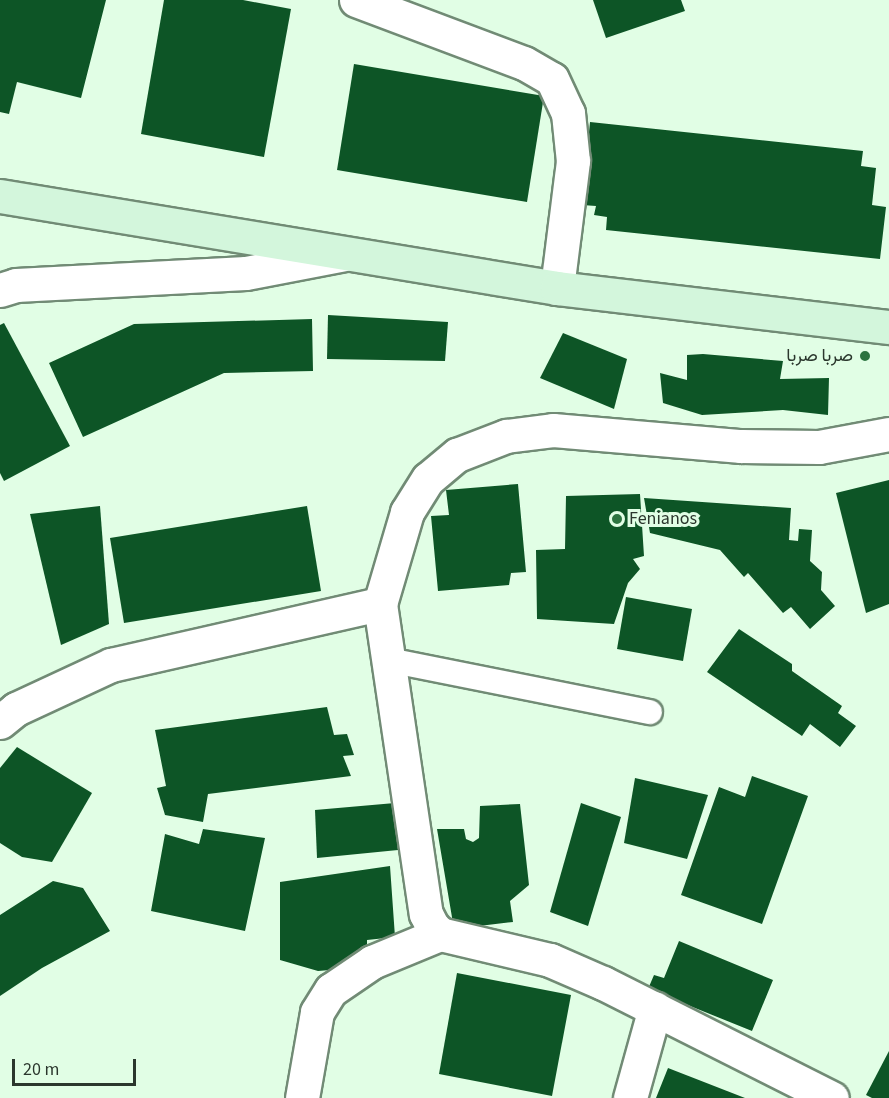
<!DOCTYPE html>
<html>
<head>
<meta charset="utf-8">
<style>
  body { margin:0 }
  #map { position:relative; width:889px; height:1098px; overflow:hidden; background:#e1fee5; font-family:"Source Sans 3",Vazirmatn,sans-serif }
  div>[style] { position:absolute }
  .building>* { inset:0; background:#0d5526 }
  .roads { filter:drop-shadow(2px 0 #718b75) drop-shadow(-2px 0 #718b75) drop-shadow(0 2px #718b75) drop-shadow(0 -2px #718b75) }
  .service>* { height:24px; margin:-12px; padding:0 12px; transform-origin:12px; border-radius:12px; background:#fff }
  .minor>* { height:33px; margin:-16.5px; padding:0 16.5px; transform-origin:16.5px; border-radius:16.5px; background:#fff }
  .tertiary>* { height:33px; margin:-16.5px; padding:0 16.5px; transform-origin:16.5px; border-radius:16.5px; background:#fff }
  .secondary>* { height:33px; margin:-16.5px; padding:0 16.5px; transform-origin:16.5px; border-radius:16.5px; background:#d3f6dc }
  .dots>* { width:16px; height:16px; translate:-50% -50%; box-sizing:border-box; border:3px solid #e1fee5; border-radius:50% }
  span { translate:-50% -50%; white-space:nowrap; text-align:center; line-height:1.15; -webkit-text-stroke:6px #e1fee5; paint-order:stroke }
  .poi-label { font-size:18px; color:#2b372d }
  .right { translate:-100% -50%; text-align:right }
  .left { translate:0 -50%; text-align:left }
  .scale { position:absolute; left:12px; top:1059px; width:124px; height:27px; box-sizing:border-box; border:3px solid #2b372d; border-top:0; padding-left:8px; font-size:18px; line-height:21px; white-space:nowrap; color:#2b372d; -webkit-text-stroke:4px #e1fee5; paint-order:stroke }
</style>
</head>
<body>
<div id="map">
  <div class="building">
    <i style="clip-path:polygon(0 0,106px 0,81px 98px,17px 82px,9px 114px,0 112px)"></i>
    <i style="clip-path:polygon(164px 0,243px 0,291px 9px,264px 157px,141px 134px)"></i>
    <i style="clip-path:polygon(593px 0,681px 0,685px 11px,606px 38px)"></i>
    <i style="clip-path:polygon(354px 64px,544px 96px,527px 202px,337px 170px)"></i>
    <i style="clip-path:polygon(590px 122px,863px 151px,861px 166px,876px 168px,872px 205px,886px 207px,880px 259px,606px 230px,607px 217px,594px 215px,596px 206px,582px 205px)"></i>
    <i style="clip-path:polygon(328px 315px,448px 322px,445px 361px,327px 359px)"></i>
    <i style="clip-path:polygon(312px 319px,313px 371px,224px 373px,83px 437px,49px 363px,134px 324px)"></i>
    <i style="clip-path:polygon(4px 323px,70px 446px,4px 481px,0 473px,0 325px)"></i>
    <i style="clip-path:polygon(563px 333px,627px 359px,614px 409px,540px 378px)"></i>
    <i style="clip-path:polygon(703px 354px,783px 361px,780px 379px,829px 378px,828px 415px,783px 410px,702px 415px,663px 403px,660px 373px,687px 380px,687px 355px)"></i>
    <i style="clip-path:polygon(889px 480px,889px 604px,866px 613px,836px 493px)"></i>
    <i style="clip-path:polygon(518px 484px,526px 572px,511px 573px,509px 585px,438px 591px,431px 516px,449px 515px,446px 490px)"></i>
    <i style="clip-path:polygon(640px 494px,644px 556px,633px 559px,640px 569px,628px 583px,614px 624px,537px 619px,536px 550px,565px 549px,566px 496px)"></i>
    <i style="clip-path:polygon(644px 498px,791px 508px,789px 540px,798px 541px,799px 529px,812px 530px,810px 561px,822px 572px,821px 590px,835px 606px,810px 629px,791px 607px,783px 613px,748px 573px,744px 577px,720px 550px,650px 533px)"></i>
    <i style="clip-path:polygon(100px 506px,109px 624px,61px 645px,30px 514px)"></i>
    <i style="clip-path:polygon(307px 506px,321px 591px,124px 623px,110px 538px)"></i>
    <i style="clip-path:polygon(626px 597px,692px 609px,683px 661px,617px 649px)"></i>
    <i style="clip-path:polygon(739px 629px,792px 664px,792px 671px,842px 706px,838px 713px,856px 726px,840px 747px,810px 724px,802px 736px,707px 672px)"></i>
    <i style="clip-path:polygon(327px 707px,334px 735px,347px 734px,354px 755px,343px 756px,351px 776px,208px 794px,203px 822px,165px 815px,157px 788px,166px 786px,155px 730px)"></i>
    <i style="clip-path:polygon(17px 747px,92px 793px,52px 862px,22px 857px,0 843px,0 768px)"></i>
    <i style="clip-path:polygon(752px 776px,808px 796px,762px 924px,681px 895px,719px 787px,745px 797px)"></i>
    <i style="clip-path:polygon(635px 778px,708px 795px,687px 859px,624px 843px)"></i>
    <i style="clip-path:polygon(395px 803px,398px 850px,317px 858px,315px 810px)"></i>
    <i style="clip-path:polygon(581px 803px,621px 817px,588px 926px,550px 912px)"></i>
    <i style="clip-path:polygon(520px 804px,529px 885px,510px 901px,513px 922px,454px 929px,437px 829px,464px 829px,466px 839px,473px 842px,479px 838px,480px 806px)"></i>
    <i style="clip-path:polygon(203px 829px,265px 838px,245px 931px,151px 911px,165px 834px,199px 844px)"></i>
    <i style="clip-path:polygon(390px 866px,395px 937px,367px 940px,367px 951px,330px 970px,318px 971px,280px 960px,280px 882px)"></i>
    <i style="clip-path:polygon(53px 881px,83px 888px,110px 931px,42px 968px,0 996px,0 915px)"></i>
    <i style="clip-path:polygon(679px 941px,773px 980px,752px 1031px,648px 989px,654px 975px,664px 978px)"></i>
    <i style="clip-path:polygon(457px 973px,571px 995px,552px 1096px,439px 1074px)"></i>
    <i style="clip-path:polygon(889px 1051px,889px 1098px,872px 1098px,866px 1095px)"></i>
    <i style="clip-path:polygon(668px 1068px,745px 1098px,656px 1098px)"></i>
  </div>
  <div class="roads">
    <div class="service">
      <i style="left:389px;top:660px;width:266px;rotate:11.3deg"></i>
    </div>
    <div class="minor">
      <i style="left:356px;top:0;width:179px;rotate:20.6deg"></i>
      <i style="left:524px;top:63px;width:32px;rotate:30deg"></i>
      <i style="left:552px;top:79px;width:38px;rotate:65deg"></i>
      <i style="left:568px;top:113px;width:48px;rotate:84.1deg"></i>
      <i style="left:573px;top:161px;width:128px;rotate:97.2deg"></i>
      <i style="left:302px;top:1098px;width:87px;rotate:-80.1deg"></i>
      <i style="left:317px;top:1012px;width:26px;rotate:-58deg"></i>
      <i style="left:331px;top:990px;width:50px;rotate:-34.3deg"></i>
      <i style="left:372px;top:962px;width:74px;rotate:-22.4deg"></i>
      <i style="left:630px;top:1098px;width:93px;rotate:-74.5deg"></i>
    </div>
    <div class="tertiary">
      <i style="left:0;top:290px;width:17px;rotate:-17deg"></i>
      <i style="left:16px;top:285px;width:230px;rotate:-3deg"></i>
      <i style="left:246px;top:273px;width:102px;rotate:-10.8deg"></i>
      <i style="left:380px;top:604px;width:313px;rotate:81.6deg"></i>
      <i style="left:426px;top:914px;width:13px;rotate:63deg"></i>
      <i style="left:432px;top:926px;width:11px;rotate:45deg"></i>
      <i style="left:440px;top:934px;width:113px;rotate:13.3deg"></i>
      <i style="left:550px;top:960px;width:58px;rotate:23.5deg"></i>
      <i style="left:603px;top:983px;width:256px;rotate:26.7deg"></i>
      <i style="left:0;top:722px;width:21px;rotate:-39deg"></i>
      <i style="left:16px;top:709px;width:105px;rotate:-24.9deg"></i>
      <i style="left:111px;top:665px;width:276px;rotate:-12.8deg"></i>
      <i style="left:380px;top:604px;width:96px;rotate:-73.6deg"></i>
      <i style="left:407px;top:512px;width:39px;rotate:-58deg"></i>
      <i style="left:428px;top:479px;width:38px;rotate:-40deg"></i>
      <i style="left:457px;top:455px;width:53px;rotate:-21.2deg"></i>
      <i style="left:506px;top:436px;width:47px;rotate:-7.3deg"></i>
      <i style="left:553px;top:430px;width:189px;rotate:4.9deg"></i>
      <i style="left:741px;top:446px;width:78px;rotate:0.7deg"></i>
      <i style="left:819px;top:447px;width:71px;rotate:-10.5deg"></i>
    </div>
    <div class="secondary">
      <i style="left:0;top:196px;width:565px;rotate:9.38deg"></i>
      <i style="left:557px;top:288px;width:334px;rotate:6.7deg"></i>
    </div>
  </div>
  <div class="dots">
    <i style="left:865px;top:356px;background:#2c7440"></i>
    <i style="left:617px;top:519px;background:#2c7440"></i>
  </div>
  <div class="poi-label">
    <span class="right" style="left:853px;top:356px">صربا صربا</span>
    <span class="left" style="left:629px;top:519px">Fenianos</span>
  </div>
  <div class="scale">20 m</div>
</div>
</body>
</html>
